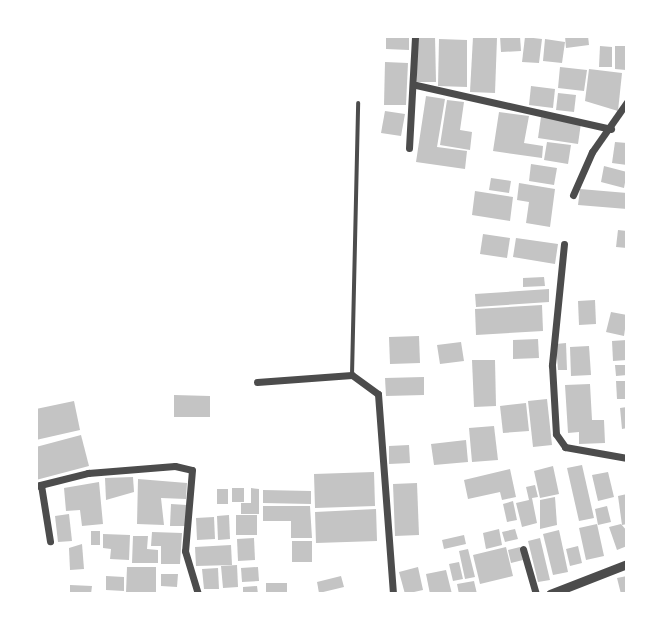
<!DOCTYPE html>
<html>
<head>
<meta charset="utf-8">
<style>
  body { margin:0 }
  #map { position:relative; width:663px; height:630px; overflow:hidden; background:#fff; font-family:Bitter,serif }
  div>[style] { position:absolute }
  .building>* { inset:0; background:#c4c4c4 }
  .service>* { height:4px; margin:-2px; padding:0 2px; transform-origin:2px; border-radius:2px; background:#4c4c4c }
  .minor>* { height:7px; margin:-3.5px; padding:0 3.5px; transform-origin:3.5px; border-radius:3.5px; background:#4c4c4c }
  .tertiary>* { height:9px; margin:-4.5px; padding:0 4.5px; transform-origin:4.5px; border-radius:4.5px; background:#4c4c4c }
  span { translate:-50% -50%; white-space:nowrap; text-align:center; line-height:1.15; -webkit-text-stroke:8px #fff; paint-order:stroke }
  .frame { position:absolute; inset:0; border:38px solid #fff; pointer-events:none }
</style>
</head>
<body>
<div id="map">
  <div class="building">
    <i style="clip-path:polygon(386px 36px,409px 36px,409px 50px,386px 49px)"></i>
    <i style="clip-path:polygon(416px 36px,435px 36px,436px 82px,417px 82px)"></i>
    <i style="clip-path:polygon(500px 36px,520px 36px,521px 51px,501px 52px)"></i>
    <i style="clip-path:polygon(565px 36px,588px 36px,589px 45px,566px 48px)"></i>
    <i style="clip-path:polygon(473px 37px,497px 38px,495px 93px,470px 92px)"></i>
    <i style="clip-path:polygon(525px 37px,542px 39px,539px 63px,522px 62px)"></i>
    <i style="clip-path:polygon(439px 39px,467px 40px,467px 87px,438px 86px)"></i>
    <i style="clip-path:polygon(545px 39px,565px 42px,562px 63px,543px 61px)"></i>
    <i style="clip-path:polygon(600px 46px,612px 47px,612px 67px,599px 67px)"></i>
    <i style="clip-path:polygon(615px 46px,627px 46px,626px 70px,615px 69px)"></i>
    <i style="clip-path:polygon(385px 62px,408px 63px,406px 105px,384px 105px)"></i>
    <i style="clip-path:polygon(560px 67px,587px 70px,584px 91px,558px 88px)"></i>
    <i style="clip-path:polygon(589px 69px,622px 73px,618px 111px,585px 101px)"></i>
    <i style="clip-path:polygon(531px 86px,555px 89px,553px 108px,529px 105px)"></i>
    <i style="clip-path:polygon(558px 93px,576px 95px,574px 112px,556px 110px)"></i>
    <i style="clip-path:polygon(426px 96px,445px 99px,437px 147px,467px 151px,465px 169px,416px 162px)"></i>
    <i style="clip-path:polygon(447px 100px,464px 102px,460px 130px,472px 132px,470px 150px,440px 145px)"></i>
    <i style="clip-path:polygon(385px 111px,405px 114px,401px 136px,381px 133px)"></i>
    <i style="clip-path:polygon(499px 112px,529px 116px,524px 143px,543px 146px,542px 158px,493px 151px)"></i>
    <i style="clip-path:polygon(541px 117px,581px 123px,578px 144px,538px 138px)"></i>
    <i style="clip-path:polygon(547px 142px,571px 145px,568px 164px,544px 160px)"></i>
    <i style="clip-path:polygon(615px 142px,627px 143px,627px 165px,612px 163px)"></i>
    <i style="clip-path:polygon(531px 164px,557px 168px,554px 185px,529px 181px)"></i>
    <i style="clip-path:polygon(604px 166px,627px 172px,624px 188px,601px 182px)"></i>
    <i style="clip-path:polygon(491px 178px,511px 181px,509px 193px,489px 190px)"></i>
    <i style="clip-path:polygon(519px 183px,555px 189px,550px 227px,526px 223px,529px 202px,517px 200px)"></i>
    <i style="clip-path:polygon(580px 189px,627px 193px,627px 209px,578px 205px)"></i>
    <i style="clip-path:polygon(475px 191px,513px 197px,510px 221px,472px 215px)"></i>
    <i style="clip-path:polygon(618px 230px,627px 231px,627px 248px,616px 247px)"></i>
    <i style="clip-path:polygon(483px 234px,510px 238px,507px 258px,480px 254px)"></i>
    <i style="clip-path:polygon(516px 238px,558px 244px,555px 264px,513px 257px)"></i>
    <i style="clip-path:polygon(544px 277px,545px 286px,523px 287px,523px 278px)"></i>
    <i style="clip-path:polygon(549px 289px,549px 302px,476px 307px,475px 294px)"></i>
    <i style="clip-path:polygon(595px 300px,596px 324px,579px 325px,578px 301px)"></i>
    <i style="clip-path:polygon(542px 305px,543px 331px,476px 335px,475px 309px)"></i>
    <i style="clip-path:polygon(611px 312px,627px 315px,624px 336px,606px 332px)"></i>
    <i style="clip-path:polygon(419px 336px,420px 363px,390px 364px,389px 337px)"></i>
    <i style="clip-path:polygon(538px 339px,539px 358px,513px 359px,513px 340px)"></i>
    <i style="clip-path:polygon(627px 340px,627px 360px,613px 361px,612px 341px)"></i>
    <i style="clip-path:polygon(461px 342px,464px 361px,440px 364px,437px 345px)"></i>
    <i style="clip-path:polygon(566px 343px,567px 370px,558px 370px,556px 344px)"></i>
    <i style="clip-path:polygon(589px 346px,591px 375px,571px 376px,570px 347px)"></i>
    <i style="clip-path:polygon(472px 360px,495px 360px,496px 406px,474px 407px)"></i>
    <i style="clip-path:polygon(615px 365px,627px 365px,627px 375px,616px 376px)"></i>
    <i style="clip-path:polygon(424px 377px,424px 395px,386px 396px,385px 378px)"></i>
    <i style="clip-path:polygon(616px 381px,627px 381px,627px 399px,617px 399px)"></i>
    <i style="clip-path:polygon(590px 384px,592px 420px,604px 420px,605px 443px,579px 444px,579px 432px,568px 433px,565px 385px)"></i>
    <i style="clip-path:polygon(174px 395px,210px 396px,210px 417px,174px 417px)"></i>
    <i style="clip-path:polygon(547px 399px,552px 445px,533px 447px,528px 401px)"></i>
    <i style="clip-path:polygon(74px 401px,80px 430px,36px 440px,36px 409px)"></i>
    <i style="clip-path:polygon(526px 403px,529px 431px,503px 433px,500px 406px)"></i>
    <i style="clip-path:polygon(627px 407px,627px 428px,622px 429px,620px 408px)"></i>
    <i style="clip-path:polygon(494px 426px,498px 460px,472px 462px,469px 428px)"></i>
    <i style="clip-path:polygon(81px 435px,89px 466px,36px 480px,36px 447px)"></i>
    <i style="clip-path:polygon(466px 440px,468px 462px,434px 465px,431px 444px)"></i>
    <i style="clip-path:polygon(409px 445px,410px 463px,389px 464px,389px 446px)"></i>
    <i style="clip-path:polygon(582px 465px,594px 518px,579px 521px,567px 468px)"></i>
    <i style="clip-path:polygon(553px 466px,559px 494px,540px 498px,534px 471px)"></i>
    <i style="clip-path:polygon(510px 469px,516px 497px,502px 500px,500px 492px,468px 499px,464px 480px)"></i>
    <i style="clip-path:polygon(374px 472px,375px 506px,315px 508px,314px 474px)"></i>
    <i style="clip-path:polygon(608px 472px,614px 497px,598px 501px,592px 475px)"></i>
    <i style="clip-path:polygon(133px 477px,134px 492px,106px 500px,105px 478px)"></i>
    <i style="clip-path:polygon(138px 479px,187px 483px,186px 499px,161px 498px,164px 525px,137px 524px)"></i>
    <i style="clip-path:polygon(99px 482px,103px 524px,82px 526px,80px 510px,66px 511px,64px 488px)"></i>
    <i style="clip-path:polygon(417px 483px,419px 535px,395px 536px,393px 484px)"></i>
    <i style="clip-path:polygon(535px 485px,538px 497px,532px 498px,537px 523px,522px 527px,516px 503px,529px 500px,526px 487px)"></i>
    <i style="clip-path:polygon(232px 488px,244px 488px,244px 502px,232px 502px)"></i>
    <i style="clip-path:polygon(251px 488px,259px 489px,259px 514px,241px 514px,241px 503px,251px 503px)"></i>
    <i style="clip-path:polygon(217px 489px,228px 489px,228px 504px,217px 504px)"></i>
    <i style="clip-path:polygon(263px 490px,311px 491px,311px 504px,263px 503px)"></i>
    <i style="clip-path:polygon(627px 494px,627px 524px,622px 525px,618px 496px)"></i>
    <i style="clip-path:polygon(555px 497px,557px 525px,540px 529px,540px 500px)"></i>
    <i style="clip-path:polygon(513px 501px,517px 520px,507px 522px,503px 504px)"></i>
    <i style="clip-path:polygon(171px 504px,187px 505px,187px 526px,170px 526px)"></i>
    <i style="clip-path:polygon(263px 506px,310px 506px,312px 538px,291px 538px,291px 521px,263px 521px)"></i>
    <i style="clip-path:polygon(607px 506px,611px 522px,598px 525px,595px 509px)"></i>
    <i style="clip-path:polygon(376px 509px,377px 541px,316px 543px,315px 512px)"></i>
    <i style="clip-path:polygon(69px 514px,72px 541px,58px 542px,55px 516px)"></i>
    <i style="clip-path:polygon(229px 515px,230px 539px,218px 540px,217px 516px)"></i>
    <i style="clip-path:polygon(236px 515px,257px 515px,257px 535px,236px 535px)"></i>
    <i style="clip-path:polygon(214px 517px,215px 539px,197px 540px,196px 518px)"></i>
    <i style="clip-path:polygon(597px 524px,604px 556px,586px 560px,579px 528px)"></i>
    <i style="clip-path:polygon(621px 524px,627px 531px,627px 546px,617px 550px,609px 527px)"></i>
    <i style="clip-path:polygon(499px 529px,502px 545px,486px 549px,483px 533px)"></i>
    <i style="clip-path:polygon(515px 529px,518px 539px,505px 542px,502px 532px)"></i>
    <i style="clip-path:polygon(559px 530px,568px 572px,553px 575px,543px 534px)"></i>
    <i style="clip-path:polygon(91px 531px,100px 531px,100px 545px,91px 545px)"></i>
    <i style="clip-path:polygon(152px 532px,182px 533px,180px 564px,161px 564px,161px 546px,151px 546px)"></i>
    <i style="clip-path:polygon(103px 534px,130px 535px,129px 560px,110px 559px,111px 549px,103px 548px)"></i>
    <i style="clip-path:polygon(464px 535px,466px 544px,444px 549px,442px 540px)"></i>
    <i style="clip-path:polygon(133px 536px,148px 536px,147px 549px,158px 550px,158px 563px,132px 563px)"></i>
    <i style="clip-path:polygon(254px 538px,255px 560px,238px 561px,237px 539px)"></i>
    <i style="clip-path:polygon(540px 538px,550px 580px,538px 582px,528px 541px)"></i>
    <i style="clip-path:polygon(292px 541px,312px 541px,312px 562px,292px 562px)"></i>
    <i style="clip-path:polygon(82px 544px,84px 569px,70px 570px,69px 548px)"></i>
    <i style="clip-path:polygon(231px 545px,232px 565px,196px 566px,195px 547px)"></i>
    <i style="clip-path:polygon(578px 546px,582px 563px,570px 566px,566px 549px)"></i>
    <i style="clip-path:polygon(506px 547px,513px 576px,480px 584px,473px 555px)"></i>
    <i style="clip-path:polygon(520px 547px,523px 560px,511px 563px,508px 550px)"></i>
    <i style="clip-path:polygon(468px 549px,475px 577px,465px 579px,459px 551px)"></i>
    <i style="clip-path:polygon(459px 562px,463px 579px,453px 581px,449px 564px)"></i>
    <i style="clip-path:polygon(237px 565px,238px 587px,223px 588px,221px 566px)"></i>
    <i style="clip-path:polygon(127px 567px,156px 567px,156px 593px,126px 593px)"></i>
    <i style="clip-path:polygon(258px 567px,259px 581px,242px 582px,241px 568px)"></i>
    <i style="clip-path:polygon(418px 567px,423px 590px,405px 594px,399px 572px)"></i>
    <i style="clip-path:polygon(218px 568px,219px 589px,204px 589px,202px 569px)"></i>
    <i style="clip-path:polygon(446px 570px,452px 594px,430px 594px,426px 574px)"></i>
    <i style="clip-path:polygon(161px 574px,178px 574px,177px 587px,161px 586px)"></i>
    <i style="clip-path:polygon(106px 576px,124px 577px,124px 591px,106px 590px)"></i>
    <i style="clip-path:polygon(341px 576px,344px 587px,319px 593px,317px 582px)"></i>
    <i style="clip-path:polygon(627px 576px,627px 594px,621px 594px,617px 578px)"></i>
    <i style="clip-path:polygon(474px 581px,477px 594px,459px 594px,457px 584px)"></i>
    <i style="clip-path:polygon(266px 583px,287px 583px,287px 594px,266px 594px)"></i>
    <i style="clip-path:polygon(70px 585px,92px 586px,91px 594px,70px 594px)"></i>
    <i style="clip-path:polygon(257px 586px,258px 594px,243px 594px,243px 587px)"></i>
  </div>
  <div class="service">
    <i style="left:352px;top:375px;width:272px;rotate:-88.7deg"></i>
  </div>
  <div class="minor">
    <i style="left:416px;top:85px;width:200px;rotate:12.7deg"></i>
    <i style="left:409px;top:148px;width:112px;rotate:-86.9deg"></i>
    <i style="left:573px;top:195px;width:47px;rotate:-66.2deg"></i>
    <i style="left:592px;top:152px;width:61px;rotate:-55deg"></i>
    <i style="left:564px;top:244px;width:122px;rotate:95.7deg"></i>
    <i style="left:552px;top:365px;width:69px;rotate:86.7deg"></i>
    <i style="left:556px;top:434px;width:16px;rotate:55deg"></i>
    <i style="left:565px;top:447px;width:63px;rotate:10.1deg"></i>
    <i style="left:257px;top:382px;width:95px;rotate:-4.2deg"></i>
    <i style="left:352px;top:375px;width:32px;rotate:36deg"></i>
    <i style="left:378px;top:394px;width:201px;rotate:85.7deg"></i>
    <i style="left:41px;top:485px;width:57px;rotate:80.9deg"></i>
    <i style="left:36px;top:486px;width:54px;rotate:-14deg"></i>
    <i style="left:88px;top:473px;width:87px;rotate:-4.6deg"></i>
    <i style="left:175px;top:466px;width:17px;rotate:13deg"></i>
    <i style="left:192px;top:470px;width:81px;rotate:94.9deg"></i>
    <i style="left:185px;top:551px;width:45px;rotate:73.2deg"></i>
    <i style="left:523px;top:549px;width:47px;rotate:73.9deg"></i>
  </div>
  <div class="tertiary">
    <i style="left:550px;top:594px;width:83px;rotate:-21.3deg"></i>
  </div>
  <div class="frame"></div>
</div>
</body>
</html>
